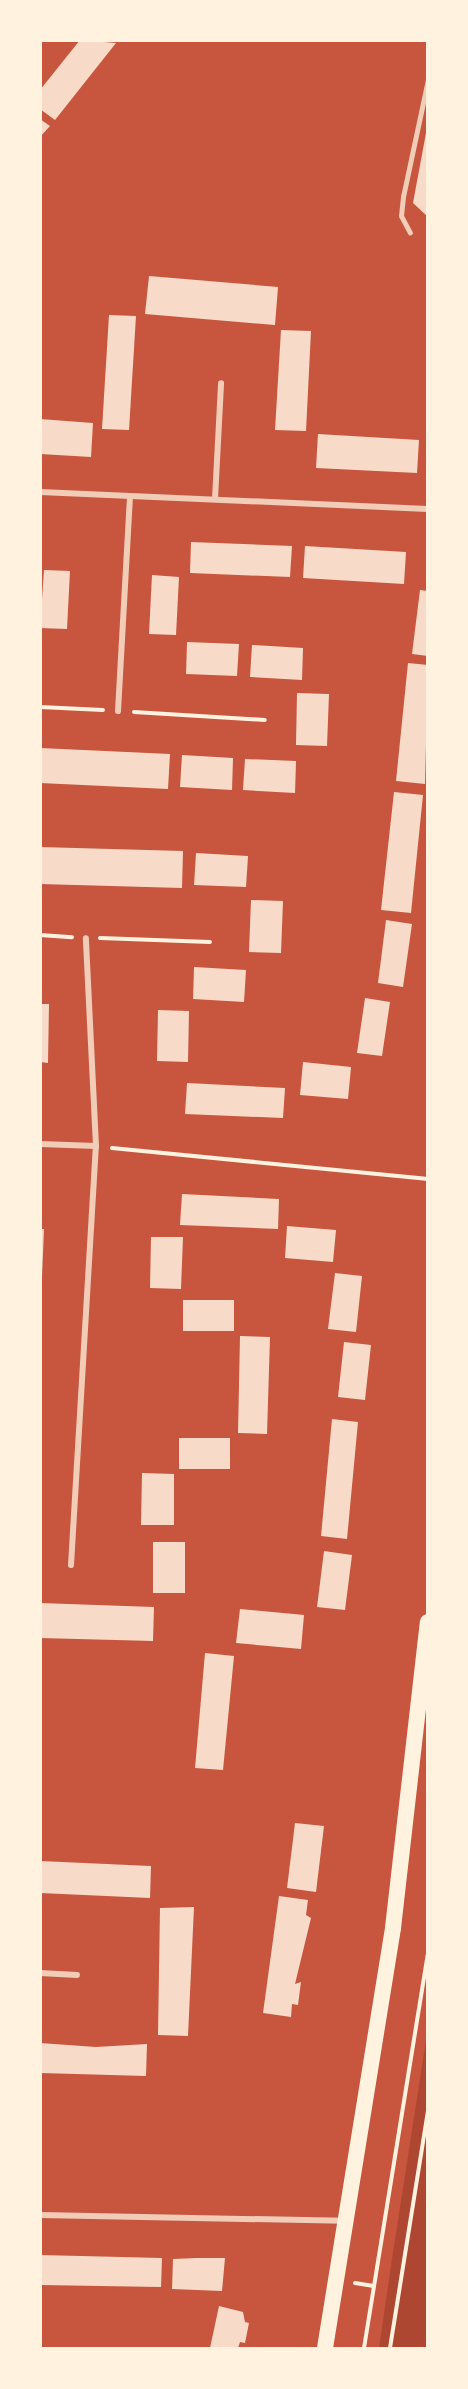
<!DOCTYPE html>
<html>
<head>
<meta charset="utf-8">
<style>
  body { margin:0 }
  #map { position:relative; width:468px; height:2389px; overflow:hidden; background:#c8553d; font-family:Commissioner,sans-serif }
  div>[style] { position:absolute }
  .green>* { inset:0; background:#ae4732 }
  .building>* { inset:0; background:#f7dbc8 }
  .path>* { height:4px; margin:-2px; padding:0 2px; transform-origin:2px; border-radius:2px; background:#fff3e0 }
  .service>* { height:4.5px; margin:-2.25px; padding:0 2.25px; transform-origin:2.25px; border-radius:2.25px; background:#f1ccb7 }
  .minor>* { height:6px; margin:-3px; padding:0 3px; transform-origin:3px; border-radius:3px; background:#f1ccb7 }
  .trunk>* { height:16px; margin:-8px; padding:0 8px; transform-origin:8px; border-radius:8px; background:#fff3e0 }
  span { translate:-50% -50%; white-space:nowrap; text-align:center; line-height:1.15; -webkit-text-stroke:6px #fff3e0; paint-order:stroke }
  .frame { position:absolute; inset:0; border:42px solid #fff3e0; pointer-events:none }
</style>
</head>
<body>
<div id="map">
  <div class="green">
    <i style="clip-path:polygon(427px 2034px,427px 2348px,379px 2348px,392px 2259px)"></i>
  </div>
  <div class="building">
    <i style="clip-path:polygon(80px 40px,116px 43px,55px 120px,40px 109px,40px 90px)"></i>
    <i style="clip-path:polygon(40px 119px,50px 126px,40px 137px)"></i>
    <i style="clip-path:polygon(428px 122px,428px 217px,413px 203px)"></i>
    <i style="clip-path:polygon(149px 276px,278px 287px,275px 325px,145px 314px)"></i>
    <i style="clip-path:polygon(109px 315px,136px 316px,129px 430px,102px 429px)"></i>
    <i style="clip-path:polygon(281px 330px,311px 331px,306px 431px,275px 430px)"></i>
    <i style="clip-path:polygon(40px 419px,93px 423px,91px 457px,40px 454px)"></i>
    <i style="clip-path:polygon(318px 434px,419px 440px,417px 473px,316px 468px)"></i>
    <i style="clip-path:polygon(191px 542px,292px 546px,290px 577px,190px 573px)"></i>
    <i style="clip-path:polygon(305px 546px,406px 552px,404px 584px,303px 578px)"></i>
    <i style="clip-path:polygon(44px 570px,70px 571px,67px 629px,40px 628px)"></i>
    <i style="clip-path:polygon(152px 575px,179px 577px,176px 635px,149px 634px)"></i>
    <i style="clip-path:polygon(420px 590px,428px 591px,428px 656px,412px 654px)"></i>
    <i style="clip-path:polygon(187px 642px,239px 644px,237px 676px,186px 674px)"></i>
    <i style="clip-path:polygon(252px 645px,303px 648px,302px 680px,250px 677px)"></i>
    <i style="clip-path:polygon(408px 663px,428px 665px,425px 784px,396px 781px)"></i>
    <i style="clip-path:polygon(297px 693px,329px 694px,327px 746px,296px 745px)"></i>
    <i style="clip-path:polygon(40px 748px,170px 754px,168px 789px,40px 783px)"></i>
    <i style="clip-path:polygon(182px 755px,233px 758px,232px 790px,180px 787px)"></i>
    <i style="clip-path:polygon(245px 759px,296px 761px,295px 793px,243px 790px)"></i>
    <i style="clip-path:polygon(394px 792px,423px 795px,411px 913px,381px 910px)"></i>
    <i style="clip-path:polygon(40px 847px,183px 851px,182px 888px,40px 884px)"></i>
    <i style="clip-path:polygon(196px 853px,248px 856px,246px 887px,194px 885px)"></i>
    <i style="clip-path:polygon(251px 900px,283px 901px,281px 953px,249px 952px)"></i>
    <i style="clip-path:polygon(386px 920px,412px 924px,403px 987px,378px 983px)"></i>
    <i style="clip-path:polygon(194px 967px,246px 970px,244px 1002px,193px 999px)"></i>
    <i style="clip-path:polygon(365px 998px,390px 1002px,382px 1056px,357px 1053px)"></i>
    <i style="clip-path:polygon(40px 1004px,49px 1004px,48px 1063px,40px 1062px)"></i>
    <i style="clip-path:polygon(158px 1010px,189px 1011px,188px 1062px,157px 1061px)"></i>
    <i style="clip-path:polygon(303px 1062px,351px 1067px,348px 1099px,300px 1095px)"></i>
    <i style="clip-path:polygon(187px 1083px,285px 1088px,283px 1118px,185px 1114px)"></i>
    <i style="clip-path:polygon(182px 1194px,279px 1199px,278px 1229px,180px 1225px)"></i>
    <i style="clip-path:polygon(287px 1226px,336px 1230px,333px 1262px,285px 1258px)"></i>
    <i style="clip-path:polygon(40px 1229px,44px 1229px,42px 1277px,40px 1277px)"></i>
    <i style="clip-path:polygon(151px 1237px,183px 1237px,181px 1289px,150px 1288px)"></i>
    <i style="clip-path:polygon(335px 1273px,362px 1276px,356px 1332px,328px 1329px)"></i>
    <i style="clip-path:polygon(183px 1300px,234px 1300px,234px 1331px,183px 1331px)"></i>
    <i style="clip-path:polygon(240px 1336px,270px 1337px,267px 1434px,238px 1433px)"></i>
    <i style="clip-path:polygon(344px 1342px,371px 1345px,365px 1400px,338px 1397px)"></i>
    <i style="clip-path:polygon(332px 1419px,358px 1422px,347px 1539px,321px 1536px)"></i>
    <i style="clip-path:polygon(179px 1438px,230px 1438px,230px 1469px,179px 1469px)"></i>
    <i style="clip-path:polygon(142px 1473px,174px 1474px,174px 1525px,141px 1525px)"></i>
    <i style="clip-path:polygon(153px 1542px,185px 1542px,185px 1593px,153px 1593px)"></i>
    <i style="clip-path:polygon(324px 1551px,352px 1555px,345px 1610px,317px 1607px)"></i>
    <i style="clip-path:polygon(40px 1603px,154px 1607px,153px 1641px,40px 1638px)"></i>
    <i style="clip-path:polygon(240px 1609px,304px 1615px,301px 1649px,236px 1643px)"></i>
    <i style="clip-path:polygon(205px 1653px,234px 1656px,223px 1770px,195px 1768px)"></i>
    <i style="clip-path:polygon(295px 1823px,324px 1826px,316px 1892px,287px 1888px)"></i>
    <i style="clip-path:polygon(40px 1861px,151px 1866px,150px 1898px,40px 1893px)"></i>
    <i style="clip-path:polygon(279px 1896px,308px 1900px,306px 1915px,311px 1918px,295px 1984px,301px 1982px,298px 2005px,292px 2004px,291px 2017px,263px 2013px)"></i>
    <i style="clip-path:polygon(194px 1907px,188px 2036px,158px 2035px,160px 1908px)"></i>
    <i style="clip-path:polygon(40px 2043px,96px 2047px,147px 2044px,146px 2076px,40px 2073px)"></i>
    <i style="clip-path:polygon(40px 2255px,162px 2258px,161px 2287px,40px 2285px)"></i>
    <i style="clip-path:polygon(197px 2258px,225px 2258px,222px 2291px,172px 2289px,173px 2259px)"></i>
    <i style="clip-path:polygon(219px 2306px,243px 2312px,245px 2322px,249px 2323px,245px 2343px,240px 2342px,238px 2348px,210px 2348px)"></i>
  </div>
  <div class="path">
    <i style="left:40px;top:707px;width:63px;rotate:2.7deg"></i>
    <i style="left:134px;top:712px;width:131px;rotate:3.5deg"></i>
    <i style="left:40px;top:935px;width:32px;rotate:4deg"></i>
    <i style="left:100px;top:938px;width:110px;rotate:2.1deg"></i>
    <i style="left:112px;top:1148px;width:318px;rotate:5.6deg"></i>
    <i style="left:355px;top:2283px;width:19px;rotate:9deg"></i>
    <i style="left:364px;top:2348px;width:398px;rotate:-80.8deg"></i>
    <i style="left:390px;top:2348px;width:240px;rotate:-80.9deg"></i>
  </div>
  <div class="service">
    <i style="left:410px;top:233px;width:19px;rotate:-118deg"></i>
    <i style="left:401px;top:216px;width:19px;rotate:-84deg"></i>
    <i style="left:403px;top:197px;width:121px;rotate:-78deg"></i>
  </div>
  <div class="minor">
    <i style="left:40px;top:492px;width:388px;rotate:2.5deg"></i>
    <i style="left:215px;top:499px;width:116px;rotate:-87deg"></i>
    <i style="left:118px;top:711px;width:214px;rotate:-86.8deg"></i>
    <i style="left:40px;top:1144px;width:56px;rotate:2deg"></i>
    <i style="left:71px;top:1565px;width:420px;rotate:-86.6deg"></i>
    <i style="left:96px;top:1146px;width:208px;rotate:-92.8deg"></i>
    <i style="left:40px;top:1973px;width:37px;rotate:3deg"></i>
    <i style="left:40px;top:2215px;width:304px;rotate:1.1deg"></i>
  </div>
  <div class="trunk">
    <i style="left:325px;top:2348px;width:425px;rotate:-80.8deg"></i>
    <i style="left:393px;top:1928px;width:308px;rotate:-83.5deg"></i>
  </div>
  <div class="frame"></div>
</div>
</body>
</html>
